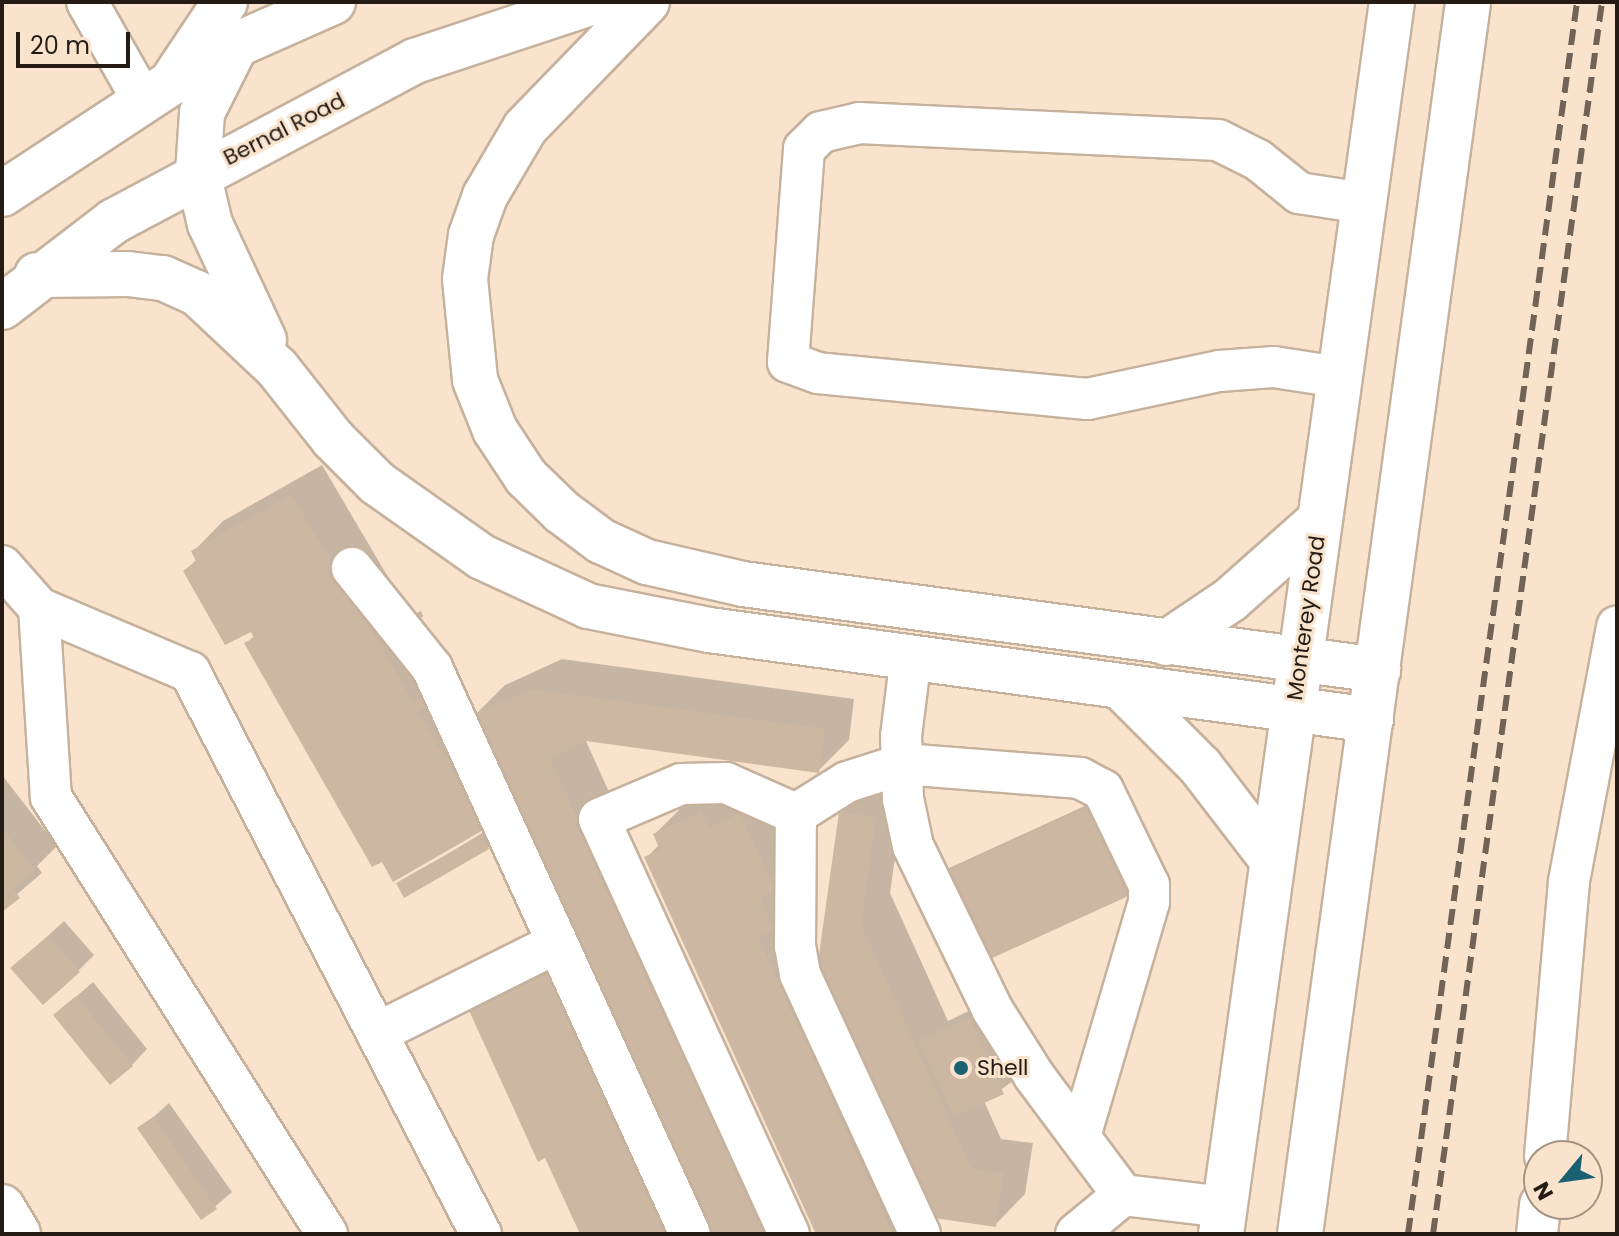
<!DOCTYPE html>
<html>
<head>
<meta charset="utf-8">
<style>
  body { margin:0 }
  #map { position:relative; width:1619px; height:1236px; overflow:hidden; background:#f9e3cd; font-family:Poppins,sans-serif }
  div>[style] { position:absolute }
  .shadow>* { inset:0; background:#0003 }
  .building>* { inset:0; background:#ccb7a2 }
  .roads { filter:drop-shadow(2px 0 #c6b19d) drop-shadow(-2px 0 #c6b19d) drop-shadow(0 2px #c6b19d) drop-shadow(0 -2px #c6b19d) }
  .minor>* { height:40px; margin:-20px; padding:0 20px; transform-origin:20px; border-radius:20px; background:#fff }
  .major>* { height:44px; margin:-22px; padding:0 22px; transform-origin:22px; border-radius:22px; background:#fff }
  .highway>* { height:44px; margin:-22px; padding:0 22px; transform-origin:22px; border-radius:22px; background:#fff }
  .rail>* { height:6px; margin-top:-3px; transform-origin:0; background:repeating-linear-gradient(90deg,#716457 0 16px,transparent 0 24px) }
  .dots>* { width:22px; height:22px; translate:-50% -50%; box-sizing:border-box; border:4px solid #f9e3cd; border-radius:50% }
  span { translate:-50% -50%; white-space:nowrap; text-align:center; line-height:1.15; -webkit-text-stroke:6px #f9e3cd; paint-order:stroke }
  .street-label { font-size:22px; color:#241c14 }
  .poi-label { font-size:22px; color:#241c14 }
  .left { translate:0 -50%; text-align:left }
  .frame { position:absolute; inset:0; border:4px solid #241c14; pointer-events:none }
  .north { position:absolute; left:1523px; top:1140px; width:80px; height:80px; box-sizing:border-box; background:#f9e3cd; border:2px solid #a49383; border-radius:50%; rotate:241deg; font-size:22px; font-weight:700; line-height:32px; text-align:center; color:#241c14 }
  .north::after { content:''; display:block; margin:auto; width:28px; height:36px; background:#196171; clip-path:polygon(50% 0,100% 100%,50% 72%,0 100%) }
  .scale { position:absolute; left:16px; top:32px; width:114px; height:36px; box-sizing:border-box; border:4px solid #241c14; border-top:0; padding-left:10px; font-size:24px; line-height:28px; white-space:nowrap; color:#241c14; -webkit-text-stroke:6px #f9e3cd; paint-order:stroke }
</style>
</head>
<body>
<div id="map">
  <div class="shadow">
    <i style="clip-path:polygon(322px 465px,411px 616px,421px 611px,423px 616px,415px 624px,475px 715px,505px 685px,562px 659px,854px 699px,849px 740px,818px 771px,585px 739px,810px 1234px,582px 1234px,576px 938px,513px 799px,383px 859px,247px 643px,255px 635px,185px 571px,197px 559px,193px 552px,223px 521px)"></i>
    <i style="clip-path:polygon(2px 775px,57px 846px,37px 866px,42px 873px,2px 907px)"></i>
    <i style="clip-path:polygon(732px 783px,771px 784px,790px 911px,937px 1234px,818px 1234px,647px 857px,660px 844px,655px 834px,685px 804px)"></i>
    <i style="clip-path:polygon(871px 783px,905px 787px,890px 893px,948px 1021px,985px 1003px,1019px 1077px,984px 1101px,1001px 1139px,1033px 1143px,1025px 1194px,995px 1225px,820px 962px,841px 813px)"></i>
    <i style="clip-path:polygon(1102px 798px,1141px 884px,939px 876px,947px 869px)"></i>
    <i style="clip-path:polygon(489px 829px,495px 840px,488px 847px,398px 884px)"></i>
    <i style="clip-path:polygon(64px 921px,94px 955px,78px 971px,13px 968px)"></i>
    <i style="clip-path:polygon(93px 982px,147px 1049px,132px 1065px,55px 1015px)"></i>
    <i style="clip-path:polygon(169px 1103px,232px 1192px,202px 1218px,140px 1129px)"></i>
  </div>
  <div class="building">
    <i style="clip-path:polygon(291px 494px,380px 645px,390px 640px,394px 648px,385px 653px,413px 703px,423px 698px,427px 706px,418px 711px,445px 759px,454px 754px,459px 762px,450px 767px,462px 788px,478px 779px,485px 829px,393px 882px,382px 862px,372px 867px,244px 643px,254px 638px,251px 632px,225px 645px,183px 571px,196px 561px,191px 551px)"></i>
    <i style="clip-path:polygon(530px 689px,825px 729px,819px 773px,586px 741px,550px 758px,766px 1234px,709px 1234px,473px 715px)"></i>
    <i style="clip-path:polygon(1094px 804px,1135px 893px,977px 965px,937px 876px)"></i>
    <i style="clip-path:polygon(701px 812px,709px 828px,740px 813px,775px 890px,760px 898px,774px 930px,758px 937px,893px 1234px,816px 1234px,644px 857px,660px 850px,653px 834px)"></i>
    <i style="clip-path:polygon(839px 812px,876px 817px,861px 925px,971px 1168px,1003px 1173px,996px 1227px,934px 1218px,818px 962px)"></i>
    <i style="clip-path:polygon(2px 828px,35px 871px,13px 888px,20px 898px,2px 912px)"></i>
    <i style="clip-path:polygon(481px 835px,489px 849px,404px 898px,396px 883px)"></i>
    <i style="clip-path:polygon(48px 936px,80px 972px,43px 1005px,10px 968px)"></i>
    <i style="clip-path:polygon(547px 966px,669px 1234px,580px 1234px,545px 1158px,538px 1162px,467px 1006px)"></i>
    <i style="clip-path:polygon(76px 996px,133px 1066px,110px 1085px,53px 1015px)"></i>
    <i style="clip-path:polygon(969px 1018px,1004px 1094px,954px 1117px,919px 1041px)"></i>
    <i style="clip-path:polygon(153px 1117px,217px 1209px,201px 1220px,137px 1128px)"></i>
  </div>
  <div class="roads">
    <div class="minor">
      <i style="left:87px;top:2px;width:114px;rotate:60.5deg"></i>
      <i style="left:1339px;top:377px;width:66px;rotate:-171.3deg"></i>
      <i style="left:1274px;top:367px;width:55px;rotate:175.8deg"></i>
      <i style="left:1219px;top:371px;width:135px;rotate:168deg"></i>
      <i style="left:1087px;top:399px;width:270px;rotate:-174.5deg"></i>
      <i style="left:818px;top:373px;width:32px;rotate:-160deg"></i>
      <i style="left:788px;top:362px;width:214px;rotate:-85.7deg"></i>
      <i style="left:804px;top:149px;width:24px;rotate:-45deg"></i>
      <i style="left:821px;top:132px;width:39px;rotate:-13deg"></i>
      <i style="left:859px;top:123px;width:359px;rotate:2.7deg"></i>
      <i style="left:1218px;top:140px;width:45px;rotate:26.6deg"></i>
      <i style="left:1258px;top:160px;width:53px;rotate:38.8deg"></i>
      <i style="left:1299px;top:193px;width:65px;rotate:8.9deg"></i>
      <i style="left:2px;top:566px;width:56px;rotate:48.6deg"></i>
      <i style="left:39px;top:608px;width:189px;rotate:86.4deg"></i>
      <i style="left:51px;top:797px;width:517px;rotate:57.72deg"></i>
      <i style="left:352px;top:568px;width:128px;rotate:51.3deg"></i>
      <i style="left:432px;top:668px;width:622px;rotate:65.5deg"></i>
      <i style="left:39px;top:608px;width:164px;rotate:23deg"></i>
      <i style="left:190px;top:672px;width:633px;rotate:62.63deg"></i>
      <i style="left:911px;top:656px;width:81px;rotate:97.1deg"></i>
      <i style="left:901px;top:736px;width:63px;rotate:88.2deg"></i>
      <i style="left:903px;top:799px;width:48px;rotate:78deg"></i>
      <i style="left:913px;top:846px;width:181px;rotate:64.1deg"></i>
      <i style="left:992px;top:1009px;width:80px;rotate:57.7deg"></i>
      <i style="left:1035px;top:1077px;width:147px;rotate:53.3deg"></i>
      <i style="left:1123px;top:1195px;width:103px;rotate:6.7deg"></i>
      <i style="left:377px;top:1033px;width:201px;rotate:-26.6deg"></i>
      <i style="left:1545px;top:1156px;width:276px;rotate:-85deg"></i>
      <i style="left:1569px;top:881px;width:259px;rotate:-79.3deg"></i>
      <i style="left:789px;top:1234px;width:456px;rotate:-114.6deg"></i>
      <i style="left:599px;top:819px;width:89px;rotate:-23.1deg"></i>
      <i style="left:681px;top:784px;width:45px;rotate:-1.3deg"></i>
      <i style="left:726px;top:783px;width:77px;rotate:23.9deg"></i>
      <i style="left:920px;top:1234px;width:286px;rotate:-114.8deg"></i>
      <i style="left:800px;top:974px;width:27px;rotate:-100deg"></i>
      <i style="left:795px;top:947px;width:133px;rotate:-89.6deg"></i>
      <i style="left:796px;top:814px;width:60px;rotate:-32.1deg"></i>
      <i style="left:847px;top:782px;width:59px;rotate:-17.8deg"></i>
      <i style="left:903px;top:764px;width:178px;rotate:4.5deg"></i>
      <i style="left:1080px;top:778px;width:26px;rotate:28deg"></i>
      <i style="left:1103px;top:790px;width:106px;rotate:64.2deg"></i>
      <i style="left:1149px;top:885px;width:17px;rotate:90deg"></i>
      <i style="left:1149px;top:902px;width:245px;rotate:106.4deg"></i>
      <i style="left:1076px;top:1234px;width:61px;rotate:-39.7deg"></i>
      <i style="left:1537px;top:1234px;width:30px;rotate:-84deg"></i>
    </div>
    <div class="major">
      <i style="left:647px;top:2px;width:175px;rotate:134.1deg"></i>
      <i style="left:525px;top:128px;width:79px;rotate:120.5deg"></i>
      <i style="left:485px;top:196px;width:41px;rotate:109.7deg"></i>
      <i style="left:471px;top:235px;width:44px;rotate:97.8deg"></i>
      <i style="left:465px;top:279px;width:101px;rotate:84.3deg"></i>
      <i style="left:475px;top:380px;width:54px;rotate:68.2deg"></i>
      <i style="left:495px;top:430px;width:56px;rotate:56.6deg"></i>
      <i style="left:526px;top:477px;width:50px;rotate:44.2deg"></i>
      <i style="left:562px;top:512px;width:49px;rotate:36.6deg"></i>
      <i style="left:601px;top:541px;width:51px;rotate:24.5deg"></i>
      <i style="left:647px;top:562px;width:98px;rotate:12.9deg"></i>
      <i style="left:743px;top:584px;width:641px;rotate:7.71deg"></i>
      <i style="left:236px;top:45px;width:76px;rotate:116.6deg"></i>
      <i style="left:202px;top:113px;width:60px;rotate:93.8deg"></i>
      <i style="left:198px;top:173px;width:52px;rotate:76.8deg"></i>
      <i style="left:210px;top:224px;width:128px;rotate:65deg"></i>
      <i style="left:175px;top:77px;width:90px;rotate:-56.3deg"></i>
      <i style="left:2px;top:194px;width:202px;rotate:-33.3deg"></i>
      <i style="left:171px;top:83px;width:75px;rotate:-30.3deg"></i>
      <i style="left:236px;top:45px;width:106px;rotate:-23.9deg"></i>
      <i style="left:37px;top:275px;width:91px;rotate:-0.6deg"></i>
      <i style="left:128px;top:274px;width:35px;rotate:7deg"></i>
      <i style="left:163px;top:278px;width:37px;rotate:24deg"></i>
      <i style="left:197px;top:293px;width:110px;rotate:43.2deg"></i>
      <i style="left:277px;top:368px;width:90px;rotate:51.7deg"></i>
      <i style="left:333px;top:439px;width:62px;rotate:45deg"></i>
      <i style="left:377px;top:483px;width:128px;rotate:35.2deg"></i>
      <i style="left:482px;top:557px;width:117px;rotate:24.8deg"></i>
      <i style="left:588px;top:606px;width:123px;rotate:11.2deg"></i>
      <i style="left:709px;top:630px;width:668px;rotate:7.74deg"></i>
      <i style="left:2px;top:307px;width:141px;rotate:-37.5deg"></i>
      <i style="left:114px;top:221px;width:341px;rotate:-28deg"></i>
      <i style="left:415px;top:61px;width:188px;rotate:-18.3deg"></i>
      <i style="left:1166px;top:643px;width:77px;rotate:-33.9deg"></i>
      <i style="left:1230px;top:600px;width:119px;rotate:-41.6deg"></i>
      <i style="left:1121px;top:687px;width:112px;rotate:45deg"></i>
      <i style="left:1200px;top:766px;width:118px;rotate:52.5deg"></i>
      <i style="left:1221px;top:1234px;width:1244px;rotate:-82.1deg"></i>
      <i style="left:1300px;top:1234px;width:1243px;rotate:-82.23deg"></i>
    </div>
    <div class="highway">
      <i style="left:2px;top:1207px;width:31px;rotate:59deg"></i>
    </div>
  </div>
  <div class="rail">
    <i style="left:1408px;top:1234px;width:1244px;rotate:-82.19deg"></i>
    <i style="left:1433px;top:1234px;width:1244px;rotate:-82.19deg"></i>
  </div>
  <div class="dots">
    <i style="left:961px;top:1068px;background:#196171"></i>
  </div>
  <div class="street-label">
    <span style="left:284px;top:129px;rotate:-27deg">Bernal Road</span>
    <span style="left:1306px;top:618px;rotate:-82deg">Monterey Road</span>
  </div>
  <div class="poi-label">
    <span class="left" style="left:977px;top:1068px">Shell</span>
  </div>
  <div class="frame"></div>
  <div class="north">N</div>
  <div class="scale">20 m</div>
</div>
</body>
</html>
